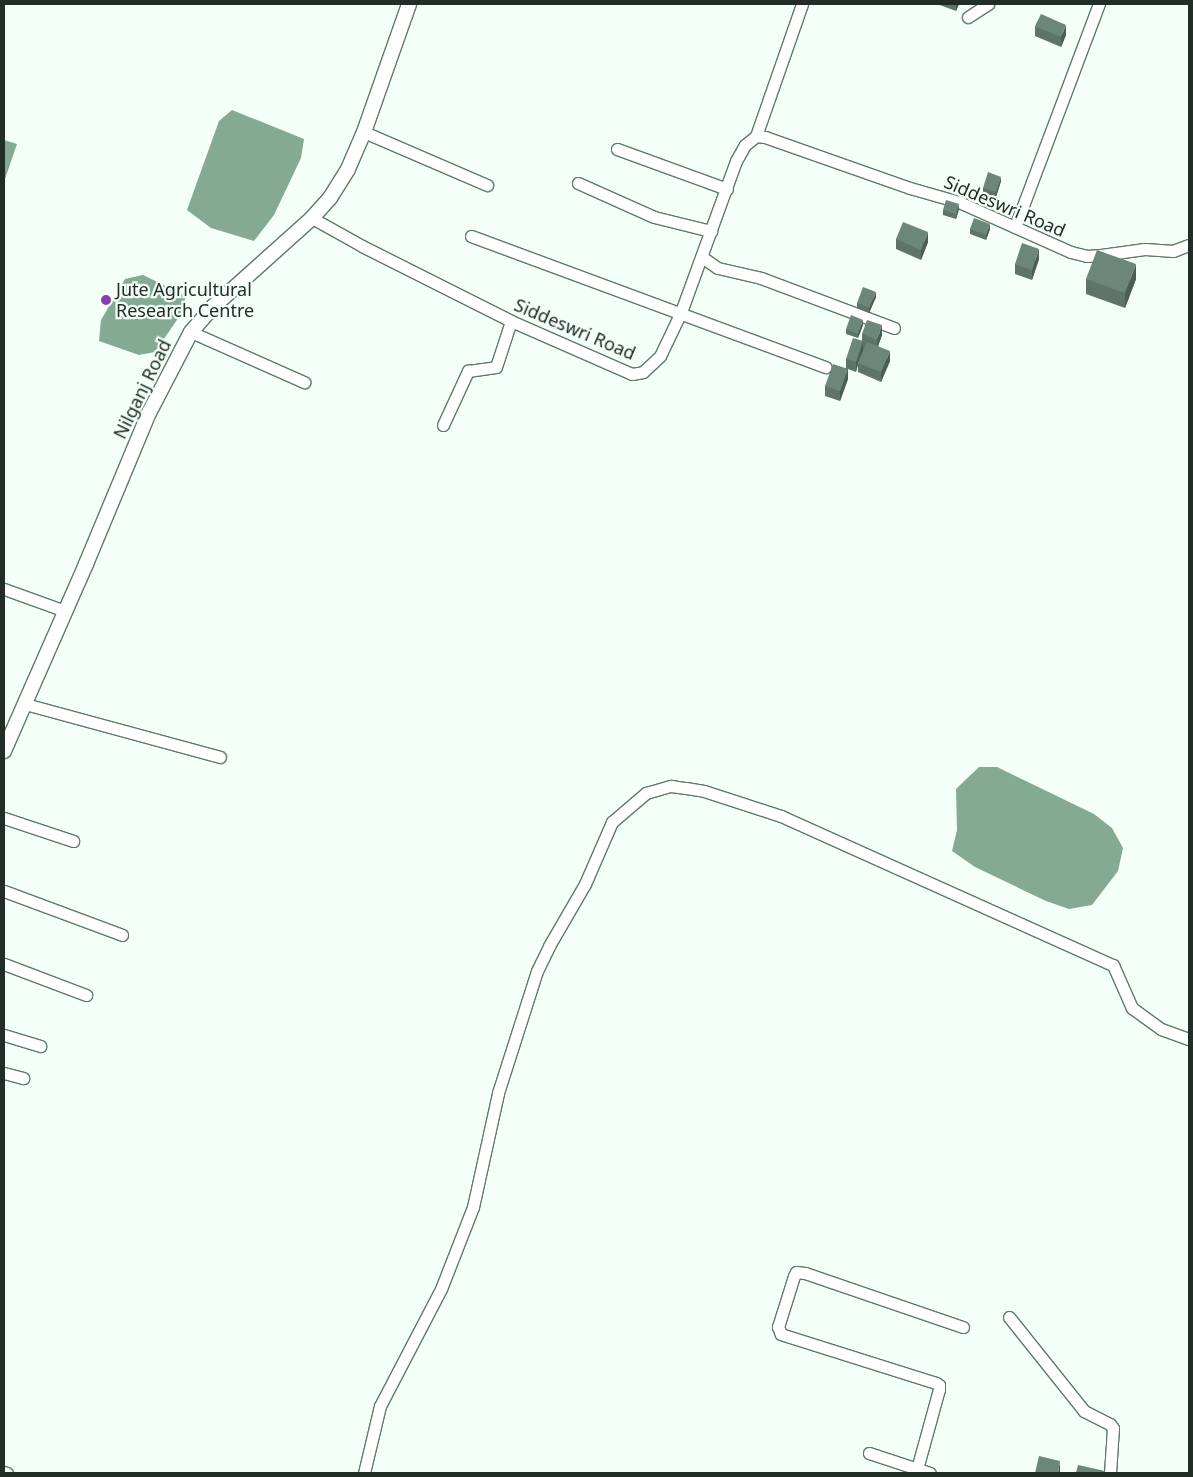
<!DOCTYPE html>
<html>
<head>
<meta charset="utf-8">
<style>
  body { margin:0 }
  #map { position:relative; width:1193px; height:1477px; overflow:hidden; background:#f3fff7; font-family:"Noto Sans",sans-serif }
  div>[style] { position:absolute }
  .water>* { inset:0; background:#84aa93 }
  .roads { filter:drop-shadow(1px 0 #5f7a69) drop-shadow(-1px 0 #5f7a69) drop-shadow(0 1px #5f7a69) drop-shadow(0 -1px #5f7a69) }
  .minor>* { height:11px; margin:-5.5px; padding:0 5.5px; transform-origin:5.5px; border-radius:5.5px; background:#fff }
  .tertiary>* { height:14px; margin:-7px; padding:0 7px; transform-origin:7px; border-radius:7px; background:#fff }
  .wall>* { inset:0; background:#5d7466 }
  .shaded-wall>* { inset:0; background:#4c5e53 }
  .building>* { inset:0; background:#6c8777 }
  .dots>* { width:14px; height:14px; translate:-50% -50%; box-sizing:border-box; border:2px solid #f3fff7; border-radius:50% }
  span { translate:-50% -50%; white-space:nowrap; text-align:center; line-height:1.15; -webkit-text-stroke:4.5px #f3fff7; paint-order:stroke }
  .street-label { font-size:18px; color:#222d26 }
  .poi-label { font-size:18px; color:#222d26 }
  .left { translate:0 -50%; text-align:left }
  .frame { position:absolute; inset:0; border:5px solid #222d26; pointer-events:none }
</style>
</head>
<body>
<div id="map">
  <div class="water">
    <i style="clip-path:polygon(232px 110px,304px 139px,301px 158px,274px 215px,254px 241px,211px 228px,187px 210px,219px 121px)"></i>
    <i style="clip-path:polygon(4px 140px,17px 144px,4px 182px)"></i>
    <i style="clip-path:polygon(143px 275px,186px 296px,181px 314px,155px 352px,139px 355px,99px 341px,101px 320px,125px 279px)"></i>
    <i style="clip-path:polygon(979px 767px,997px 767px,1094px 814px,1112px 828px,1123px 848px,1118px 871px,1092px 905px,1069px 909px,1046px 901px,975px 867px,952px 851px,957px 830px,956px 789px)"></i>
  </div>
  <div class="roads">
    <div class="minor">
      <i style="left:968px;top:17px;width:24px;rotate:-33deg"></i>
      <i style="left:364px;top:132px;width:134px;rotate:23.3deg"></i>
      <i style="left:756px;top:136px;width:140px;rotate:-70.8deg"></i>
      <i style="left:617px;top:149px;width:117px;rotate:20deg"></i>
      <i style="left:578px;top:183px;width:83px;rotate:24.1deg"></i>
      <i style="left:654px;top:217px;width:59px;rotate:13.8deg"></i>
      <i style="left:312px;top:218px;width:57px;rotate:29.2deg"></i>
      <i style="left:362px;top:246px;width:167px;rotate:26.7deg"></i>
      <i style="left:511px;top:321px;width:132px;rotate:23.7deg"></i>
      <i style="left:632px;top:374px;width:11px;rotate:-10deg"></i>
      <i style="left:643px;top:372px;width:23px;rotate:-43deg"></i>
      <i style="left:660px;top:356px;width:49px;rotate:-64.5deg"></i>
      <i style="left:681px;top:312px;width:161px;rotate:-70deg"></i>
      <i style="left:736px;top:161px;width:18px;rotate:-61deg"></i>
      <i style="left:745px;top:145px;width:14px;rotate:-39deg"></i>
      <i style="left:756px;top:136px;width:9px;rotate:6deg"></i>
      <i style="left:765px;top:137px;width:154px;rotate:19.4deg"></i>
      <i style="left:910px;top:188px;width:51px;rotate:15.9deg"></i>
      <i style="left:959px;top:202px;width:123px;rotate:24.1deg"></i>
      <i style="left:1071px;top:252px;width:16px;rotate:14deg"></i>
      <i style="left:1087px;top:256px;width:14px;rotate:-4deg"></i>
      <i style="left:1101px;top:255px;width:44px;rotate:-7.8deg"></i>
      <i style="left:1145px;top:249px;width:28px;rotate:4deg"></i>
      <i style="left:1173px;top:251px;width:17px;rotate:-21deg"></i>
      <i style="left:1015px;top:227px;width:238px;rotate:-69.4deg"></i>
      <i style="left:471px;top:236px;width:378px;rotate:20.3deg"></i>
      <i style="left:702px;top:257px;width:19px;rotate:35deg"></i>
      <i style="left:718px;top:268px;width:44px;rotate:13.1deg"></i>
      <i style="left:761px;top:278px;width:142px;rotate:20.6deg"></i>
      <i style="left:191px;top:332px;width:124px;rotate:23.9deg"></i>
      <i style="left:443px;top:425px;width:60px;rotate:-65.2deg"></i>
      <i style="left:468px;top:371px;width:28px;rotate:-8deg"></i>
      <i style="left:496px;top:367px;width:48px;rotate:-71.9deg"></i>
      <i style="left:4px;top:589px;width:65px;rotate:19.8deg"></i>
      <i style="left:25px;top:704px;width:202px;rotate:15.2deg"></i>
      <i style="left:4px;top:818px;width:73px;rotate:18.4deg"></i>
      <i style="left:4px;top:891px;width:126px;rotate:20.4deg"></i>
      <i style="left:4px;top:964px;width:88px;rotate:20.7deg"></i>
      <i style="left:4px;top:1035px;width:38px;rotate:17deg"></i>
      <i style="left:4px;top:1073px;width:20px;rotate:15deg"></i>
      <i style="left:1009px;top:1317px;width:120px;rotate:51.4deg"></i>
      <i style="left:1084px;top:1411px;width:29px;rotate:27deg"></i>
      <i style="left:1110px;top:1424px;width:5px;rotate:53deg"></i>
      <i style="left:1113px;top:1428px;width:45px;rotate:93.8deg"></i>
      <i style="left:869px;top:1453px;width:64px;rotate:18.2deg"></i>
      <i style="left:917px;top:1469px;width:83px;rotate:-74.6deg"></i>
      <i style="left:939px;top:1389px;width:4px;rotate:-90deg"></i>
      <i style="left:939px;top:1385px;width:4px;rotate:-146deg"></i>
      <i style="left:936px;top:1383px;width:163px;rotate:-162.5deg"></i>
      <i style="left:781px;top:1334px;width:8px;rotate:-113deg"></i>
      <i style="left:778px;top:1327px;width:53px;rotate:-72.6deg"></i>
      <i style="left:794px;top:1276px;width:4px;rotate:-63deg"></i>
      <i style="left:796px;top:1272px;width:9px;rotate:6deg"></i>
      <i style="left:805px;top:1273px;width:167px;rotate:18.9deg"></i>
      <i style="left:4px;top:1472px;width:3px;rotate:18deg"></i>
      <i style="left:364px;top:1473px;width:69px;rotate:-76.6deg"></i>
      <i style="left:380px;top:1406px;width:132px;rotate:-62.5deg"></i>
      <i style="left:441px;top:1289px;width:88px;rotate:-68.7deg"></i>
      <i style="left:473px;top:1207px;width:117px;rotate:-77.6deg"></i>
      <i style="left:498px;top:1093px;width:128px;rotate:-72.3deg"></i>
      <i style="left:537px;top:971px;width:28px;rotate:-64deg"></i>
      <i style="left:549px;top:946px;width:72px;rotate:-59.9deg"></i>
      <i style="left:585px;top:884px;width:68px;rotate:-66.5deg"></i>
      <i style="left:612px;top:822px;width:45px;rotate:-40.5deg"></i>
      <i style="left:646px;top:793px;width:26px;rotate:-16deg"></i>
      <i style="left:671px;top:786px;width:15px;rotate:8deg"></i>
      <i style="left:686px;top:788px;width:18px;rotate:9deg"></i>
      <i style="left:704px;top:791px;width:81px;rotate:18deg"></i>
      <i style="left:781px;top:816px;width:364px;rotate:24.2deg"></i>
      <i style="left:1113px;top:965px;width:47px;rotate:66.2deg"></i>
      <i style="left:1132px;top:1008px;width:36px;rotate:36deg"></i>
      <i style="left:1161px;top:1029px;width:30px;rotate:20deg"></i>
    </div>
    <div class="tertiary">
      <i style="left:4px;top:751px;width:204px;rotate:-66.3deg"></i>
      <i style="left:86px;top:564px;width:164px;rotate:-67.4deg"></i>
      <i style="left:149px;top:413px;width:91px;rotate:-62.6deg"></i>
      <i style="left:191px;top:332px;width:35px;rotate:-49deg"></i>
      <i style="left:214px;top:306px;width:132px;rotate:-41.9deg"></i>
      <i style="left:312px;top:218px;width:27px;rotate:-48deg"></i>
      <i style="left:330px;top:198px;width:34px;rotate:-58deg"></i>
      <i style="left:348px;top:169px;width:40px;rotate:-66.6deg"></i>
      <i style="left:364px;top:132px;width:136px;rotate:-70.6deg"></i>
    </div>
  </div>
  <div class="wall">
    <i style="clip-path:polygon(937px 4px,959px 4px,956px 11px)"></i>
    <i style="clip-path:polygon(1035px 26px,1066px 35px,1061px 47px,1035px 36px)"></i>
    <i style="clip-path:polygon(1001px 181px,996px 197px,983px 193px,983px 188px)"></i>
    <i style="clip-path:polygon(959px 209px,956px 219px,943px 215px,943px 210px)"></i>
    <i style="clip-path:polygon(970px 229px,990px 229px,986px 240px,970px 234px)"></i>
    <i style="clip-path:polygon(896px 239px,928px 242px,921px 260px,896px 249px)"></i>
    <i style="clip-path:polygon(1039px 259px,1032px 280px,1015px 274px,1015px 264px)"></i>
    <i style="clip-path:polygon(1086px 279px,1136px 279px,1125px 308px,1086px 294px)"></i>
    <i style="clip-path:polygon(876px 297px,869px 313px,857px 308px,857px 303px)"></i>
    <i style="clip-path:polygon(863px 325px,858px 338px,846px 334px,846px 329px)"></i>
    <i style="clip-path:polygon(862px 334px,882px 335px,878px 346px,890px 361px,881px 382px,858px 372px,858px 365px,856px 372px,848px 369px,848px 379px,840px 401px,825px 396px,825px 386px,846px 368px,846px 359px,862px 341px)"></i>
  </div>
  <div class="shaded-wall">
    <i style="clip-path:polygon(956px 4px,959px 4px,956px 11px)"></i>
    <i style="clip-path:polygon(1066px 25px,1066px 35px,1061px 47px,1061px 37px)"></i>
    <i style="clip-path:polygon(1001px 177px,1001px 181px,996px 197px,996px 192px)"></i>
    <i style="clip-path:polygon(959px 204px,959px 209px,956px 219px,956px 214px)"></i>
    <i style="clip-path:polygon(990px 224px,990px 229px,986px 240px,986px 235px)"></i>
    <i style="clip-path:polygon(928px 232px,928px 242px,921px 260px,921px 250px)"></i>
    <i style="clip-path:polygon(1039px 249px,1039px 259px,1032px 280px,1032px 270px)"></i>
    <i style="clip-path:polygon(1136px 264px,1136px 279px,1125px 308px,1125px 293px)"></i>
    <i style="clip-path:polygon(876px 292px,876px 297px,869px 313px,869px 308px)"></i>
    <i style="clip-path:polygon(863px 320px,863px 325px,858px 338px,858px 334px)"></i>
    <i style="clip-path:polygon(882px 325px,882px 335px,877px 349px,877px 340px)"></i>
    <i style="clip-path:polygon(863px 341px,863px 351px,858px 363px,856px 372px,856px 362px)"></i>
    <i style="clip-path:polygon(890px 351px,890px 361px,881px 382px,881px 372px)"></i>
    <i style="clip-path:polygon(848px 369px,848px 379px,840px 401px,840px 391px)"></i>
    <i style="clip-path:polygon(1060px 1461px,1060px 1473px,1058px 1473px)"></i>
  </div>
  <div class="building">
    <i style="clip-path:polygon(1041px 14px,1066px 25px,1061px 37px,1035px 26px)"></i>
    <i style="clip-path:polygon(988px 172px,1001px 177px,996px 192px,983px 188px)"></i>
    <i style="clip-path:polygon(946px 200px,959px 204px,956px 214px,943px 210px)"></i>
    <i style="clip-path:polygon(974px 218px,990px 224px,986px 235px,970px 229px)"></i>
    <i style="clip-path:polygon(903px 222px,928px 232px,921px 250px,896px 239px)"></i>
    <i style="clip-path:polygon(1022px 243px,1039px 249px,1032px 270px,1015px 264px)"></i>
    <i style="clip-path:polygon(1097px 250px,1136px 264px,1125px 293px,1086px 279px)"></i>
    <i style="clip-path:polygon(863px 287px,876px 292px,869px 308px,857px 303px)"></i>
    <i style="clip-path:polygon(851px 315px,863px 320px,858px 334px,846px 329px)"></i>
    <i style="clip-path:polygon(867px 320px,882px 325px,877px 340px,862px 334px)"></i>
    <i style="clip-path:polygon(853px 338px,863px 341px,856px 362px,846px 359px)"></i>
    <i style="clip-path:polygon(867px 342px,890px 351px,881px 372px,858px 363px)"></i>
    <i style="clip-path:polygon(833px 364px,848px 369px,840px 391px,825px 386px)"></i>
    <i style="clip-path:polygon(1039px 1456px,1060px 1461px,1058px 1473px,1035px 1473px)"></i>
    <i style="clip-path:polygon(1078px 1465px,1105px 1471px,1104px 1473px,1076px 1473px)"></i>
  </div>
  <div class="dots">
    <i style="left:106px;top:300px;background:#893dae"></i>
  </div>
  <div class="street-label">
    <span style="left:1005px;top:206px;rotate:23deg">Siddeswri Road</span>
    <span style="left:575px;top:329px;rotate:23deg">Siddeswri Road</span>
    <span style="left:142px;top:389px;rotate:-64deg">Nilganj Road</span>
  </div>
  <div class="poi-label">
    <span class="left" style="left:116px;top:300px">Jute Agricultural<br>Research Centre</span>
  </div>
  <div class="frame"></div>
</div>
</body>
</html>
